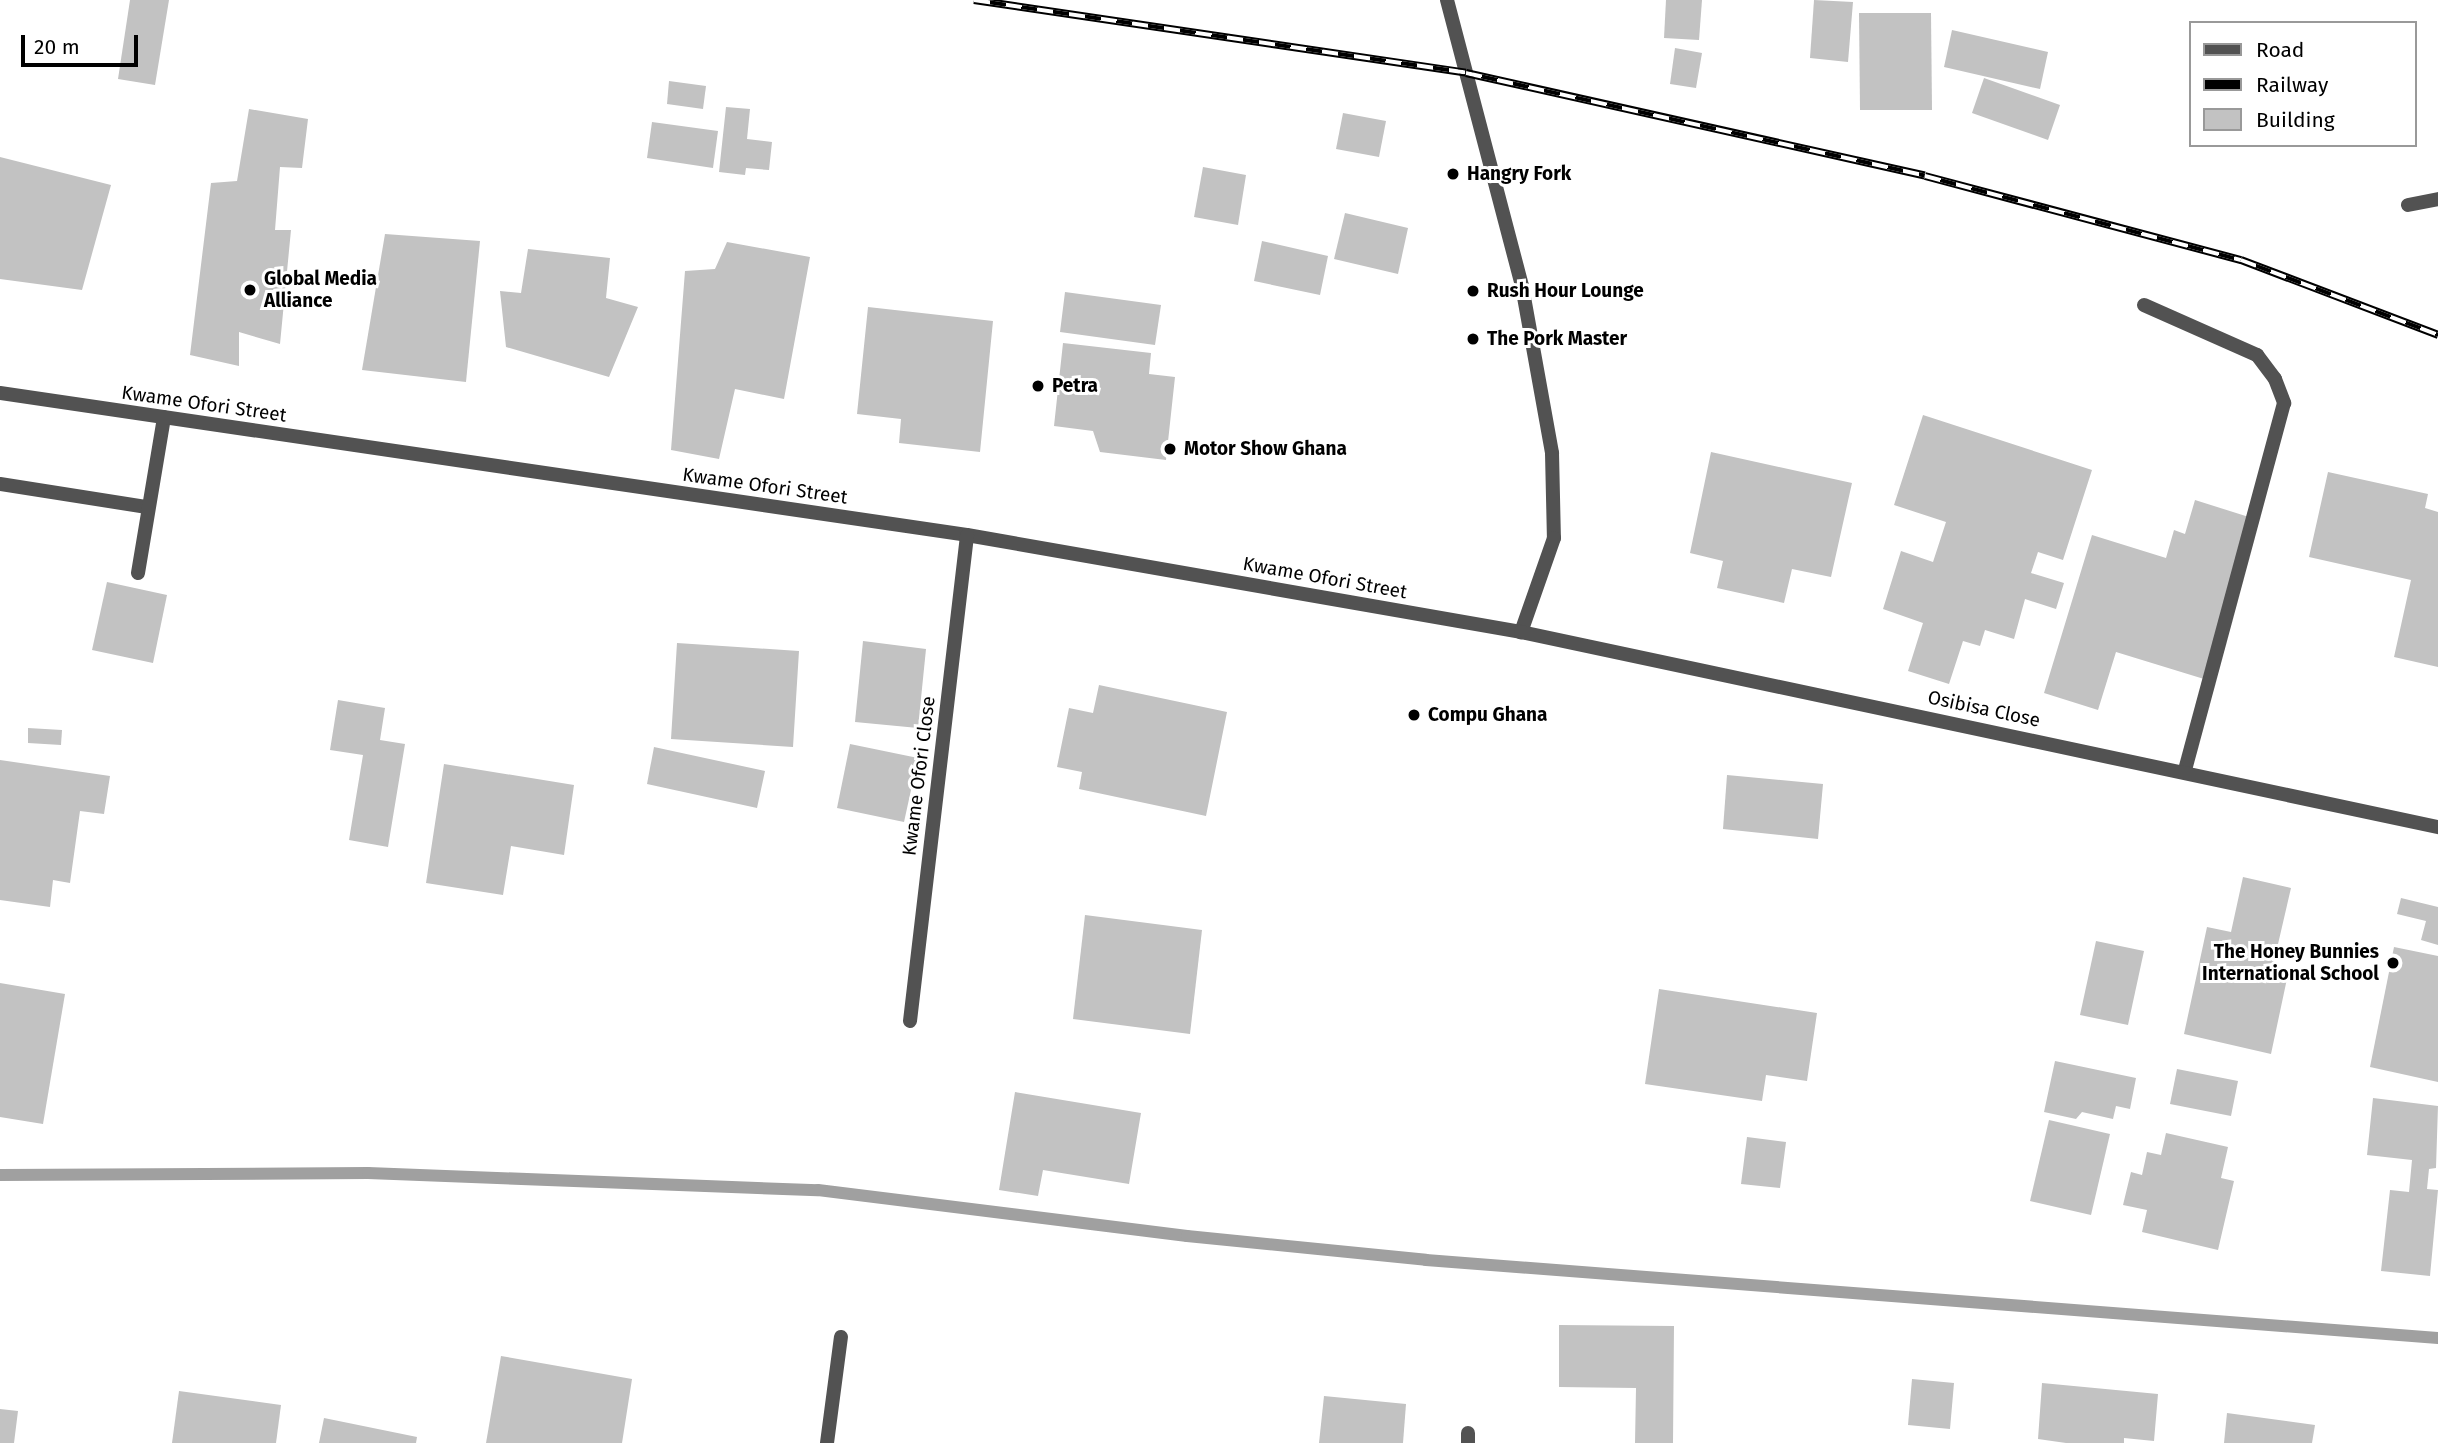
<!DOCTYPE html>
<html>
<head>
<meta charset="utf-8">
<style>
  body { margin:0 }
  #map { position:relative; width:2438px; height:1443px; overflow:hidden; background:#fff; font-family:"Fira Sans",sans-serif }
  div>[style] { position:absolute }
  .stream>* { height:12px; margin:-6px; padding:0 6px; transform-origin:6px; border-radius:6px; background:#a0a0a0 }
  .building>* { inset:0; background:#c2c2c2 }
  .lane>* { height:14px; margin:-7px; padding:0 7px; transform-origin:7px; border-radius:7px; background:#525252 }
  .street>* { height:14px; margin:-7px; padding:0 7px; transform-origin:7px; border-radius:7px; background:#525252 }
  .rail>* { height:8px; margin-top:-4px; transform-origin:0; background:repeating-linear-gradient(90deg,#fff 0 16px,#000 0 32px); box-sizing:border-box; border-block:2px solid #000 }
  .dots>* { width:19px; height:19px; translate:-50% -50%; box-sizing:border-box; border:4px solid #fff; border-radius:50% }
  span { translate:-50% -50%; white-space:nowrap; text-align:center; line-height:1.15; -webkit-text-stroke:6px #fff; paint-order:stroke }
  .poi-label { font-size:19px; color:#000; font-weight:700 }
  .left { translate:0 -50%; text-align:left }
  .right { translate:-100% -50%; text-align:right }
  .street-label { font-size:19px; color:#000 }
  .legend { position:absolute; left:2189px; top:21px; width:228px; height:126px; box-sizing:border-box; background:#fff; border:2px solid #999; margin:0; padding:9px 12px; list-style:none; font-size:21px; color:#000 }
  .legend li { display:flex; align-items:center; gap:14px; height:35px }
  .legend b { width:35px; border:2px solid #999 }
  .scale { position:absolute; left:21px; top:35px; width:117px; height:32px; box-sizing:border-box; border:4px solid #000; border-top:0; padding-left:9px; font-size:21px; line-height:24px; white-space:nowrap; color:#000; -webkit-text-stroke:5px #fff; paint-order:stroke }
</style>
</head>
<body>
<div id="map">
  <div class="stream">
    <i style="left:0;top:1175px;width:368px;rotate:-0.3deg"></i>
    <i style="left:368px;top:1173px;width:450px;rotate:2.2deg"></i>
    <i style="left:818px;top:1190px;width:372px;rotate:7.1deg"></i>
    <i style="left:1187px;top:1236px;width:240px;rotate:5.7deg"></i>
    <i style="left:1426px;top:1260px;width:1015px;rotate:4.41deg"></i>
  </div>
  <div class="building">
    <i style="clip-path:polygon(130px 0,169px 0,155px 85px,118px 79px)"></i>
    <i style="clip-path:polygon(1666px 0,1702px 0,1699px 40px,1664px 38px)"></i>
    <i style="clip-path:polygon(1814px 0,1853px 2px,1848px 62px,1810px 58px)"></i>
    <i style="clip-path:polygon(1859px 13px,1931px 13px,1932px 110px,1860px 110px)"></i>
    <i style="clip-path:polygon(1952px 30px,2048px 52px,2040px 89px,1944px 67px)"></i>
    <i style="clip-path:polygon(1675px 48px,1702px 53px,1696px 88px,1670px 84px)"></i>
    <i style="clip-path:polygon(1984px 78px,2060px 105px,2048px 140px,1972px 113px)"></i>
    <i style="clip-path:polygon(669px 81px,706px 86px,703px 109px,667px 104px)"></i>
    <i style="clip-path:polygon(726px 107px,750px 109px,747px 139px,772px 142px,769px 170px,746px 168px,745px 175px,719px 172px)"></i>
    <i style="clip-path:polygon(249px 109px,308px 119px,302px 168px,280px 167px,275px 230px,291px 230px,280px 344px,239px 332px,239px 366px,190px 355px,211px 183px,237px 181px)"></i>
    <i style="clip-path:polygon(1343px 113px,1386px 121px,1379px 157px,1336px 149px)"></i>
    <i style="clip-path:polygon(652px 122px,718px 131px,713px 168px,647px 158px)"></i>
    <i style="clip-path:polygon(0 157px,111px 185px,82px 290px,0 279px)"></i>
    <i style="clip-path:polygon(1203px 167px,1246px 175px,1238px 225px,1194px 217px)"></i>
    <i style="clip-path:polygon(1345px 213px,1408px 228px,1398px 274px,1334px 259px)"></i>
    <i style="clip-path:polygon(385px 234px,480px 241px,466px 382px,362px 370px)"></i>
    <i style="clip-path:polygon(1262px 241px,1328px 256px,1320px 295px,1254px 281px)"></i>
    <i style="clip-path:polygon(727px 242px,810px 257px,784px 399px,735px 389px,719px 459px,671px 450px,685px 271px,715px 269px)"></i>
    <i style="clip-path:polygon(528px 249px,610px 258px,606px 298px,638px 307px,609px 377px,506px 347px,500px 291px,521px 293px)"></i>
    <i style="clip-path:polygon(1065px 292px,1161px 305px,1155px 345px,1060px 332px)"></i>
    <i style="clip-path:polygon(868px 307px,993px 321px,980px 452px,899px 443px,901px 419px,857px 414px)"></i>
    <i style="clip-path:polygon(1063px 343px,1151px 353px,1149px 374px,1175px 377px,1166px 460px,1100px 452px,1093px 431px,1054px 426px)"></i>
    <i style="clip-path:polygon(1923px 415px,2092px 470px,2063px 560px,2038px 552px,2031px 573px,2064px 583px,2056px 609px,2025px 599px,2014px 639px,1985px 630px,1980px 646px,1963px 641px,1949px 684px,1908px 671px,1923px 623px,1883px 609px,1901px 551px,1933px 562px,1946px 522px,1894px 505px)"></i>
    <i style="clip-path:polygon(1711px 452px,1852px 483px,1831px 577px,1792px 569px,1784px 603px,1717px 588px,1723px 561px,1690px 553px)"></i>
    <i style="clip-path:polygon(2328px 472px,2428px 494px,2425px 508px,2438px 512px,2438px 667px,2394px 657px,2411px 580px,2309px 557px)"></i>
    <i style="clip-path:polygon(2195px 500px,2252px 518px,2204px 679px,2116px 652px,2098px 710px,2044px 693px,2092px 535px,2166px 558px,2174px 530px,2185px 534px)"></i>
    <i style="clip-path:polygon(107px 582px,167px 595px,153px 663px,92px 650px)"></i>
    <i style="clip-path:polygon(863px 641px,926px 649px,918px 728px,855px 722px)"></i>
    <i style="clip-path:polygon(677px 643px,799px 651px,793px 747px,671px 739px)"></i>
    <i style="clip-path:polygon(1099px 685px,1227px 712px,1206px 816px,1079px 789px,1082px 772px,1057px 767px,1069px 708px,1093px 713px)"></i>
    <i style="clip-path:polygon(338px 700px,385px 708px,380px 740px,405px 744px,388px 847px,349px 840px,363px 755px,330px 750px)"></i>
    <i style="clip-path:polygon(28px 728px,62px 730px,61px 745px,28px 743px)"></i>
    <i style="clip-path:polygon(850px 744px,918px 758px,904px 822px,837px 808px)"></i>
    <i style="clip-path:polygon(654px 747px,765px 771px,757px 808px,647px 784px)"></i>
    <i style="clip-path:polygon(0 760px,110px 776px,104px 814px,80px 811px,70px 883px,53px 880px,50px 907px,0 900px)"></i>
    <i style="clip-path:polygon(444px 764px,574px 785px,564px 855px,511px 846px,503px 895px,426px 883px)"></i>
    <i style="clip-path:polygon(1727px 775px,1823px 784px,1818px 839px,1723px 829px)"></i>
    <i style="clip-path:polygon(2243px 877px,2291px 888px,2272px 970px,2288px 974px,2271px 1054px,2184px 1034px,2207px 927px,2231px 932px)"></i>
    <i style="clip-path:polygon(2401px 898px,2438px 907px,2438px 945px,2421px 940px,2426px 921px,2397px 914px)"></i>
    <i style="clip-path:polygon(1085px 915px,1202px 930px,1190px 1034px,1073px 1019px)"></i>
    <i style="clip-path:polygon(2096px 941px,2144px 951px,2128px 1025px,2080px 1015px)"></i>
    <i style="clip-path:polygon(2394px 947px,2438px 956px,2438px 1082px,2370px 1067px)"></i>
    <i style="clip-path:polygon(0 983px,65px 994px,43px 1124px,0 1117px)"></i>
    <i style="clip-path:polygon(1659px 989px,1817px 1013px,1807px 1081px,1766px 1075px,1762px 1101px,1645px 1084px)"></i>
    <i style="clip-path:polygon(2055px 1061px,2136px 1078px,2130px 1109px,2116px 1106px,2113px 1119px,2082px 1112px,2076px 1119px,2044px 1112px)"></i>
    <i style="clip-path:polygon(2177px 1069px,2238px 1081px,2231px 1116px,2170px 1104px)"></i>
    <i style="clip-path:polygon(1015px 1092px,1141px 1113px,1129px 1184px,1043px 1170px,1038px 1196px,999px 1190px)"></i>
    <i style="clip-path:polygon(2373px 1098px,2438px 1106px,2436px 1168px,2429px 1169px,2427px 1189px,2438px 1190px,2430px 1276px,2381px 1271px,2390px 1190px,2409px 1192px,2412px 1160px,2367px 1155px)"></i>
    <i style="clip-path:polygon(2049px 1120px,2110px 1134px,2091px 1215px,2030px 1201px)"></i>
    <i style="clip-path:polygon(2166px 1133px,2228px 1147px,2221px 1178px,2234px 1181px,2218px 1250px,2142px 1232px,2147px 1210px,2123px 1205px,2131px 1172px,2142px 1175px,2147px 1152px,2161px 1155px)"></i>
    <i style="clip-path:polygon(1747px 1137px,1786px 1142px,1780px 1188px,1741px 1184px)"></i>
    <i style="clip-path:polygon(1559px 1325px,1674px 1326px,1673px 1443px,1635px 1443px,1636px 1388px,1559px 1387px)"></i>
    <i style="clip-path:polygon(501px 1356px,632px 1379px,622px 1443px,486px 1443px)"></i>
    <i style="clip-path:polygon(1912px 1379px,1954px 1383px,1950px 1429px,1908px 1425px)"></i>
    <i style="clip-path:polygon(2042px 1383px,2158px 1394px,2154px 1441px,2124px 1438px,2124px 1443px,2066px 1443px,2038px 1439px)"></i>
    <i style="clip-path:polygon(179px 1391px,281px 1405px,276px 1443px,172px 1443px)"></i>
    <i style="clip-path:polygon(1324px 1396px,1406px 1404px,1403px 1443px,1319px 1443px)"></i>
    <i style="clip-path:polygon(0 1409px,18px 1411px,14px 1443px,0 1443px)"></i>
    <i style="clip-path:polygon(2227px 1413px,2315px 1425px,2312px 1443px,2224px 1443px)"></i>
    <i style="clip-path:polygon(324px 1418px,417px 1437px,416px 1443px,319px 1443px)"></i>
  </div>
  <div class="lane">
    <i style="left:2408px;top:205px;width:31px;rotate:-11deg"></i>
    <i style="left:2144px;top:305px;width:124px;rotate:23.9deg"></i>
    <i style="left:2257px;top:355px;width:30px;rotate:53deg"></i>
    <i style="left:2275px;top:379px;width:26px;rotate:69deg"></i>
    <i style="left:2284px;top:403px;width:381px;rotate:105.1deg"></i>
    <i style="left:0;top:484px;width:149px;rotate:8.9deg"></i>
    <i style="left:138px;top:573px;width:158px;rotate:-80.5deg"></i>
  </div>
  <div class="street">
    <i style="left:1447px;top:0;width:296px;rotate:75.3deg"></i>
    <i style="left:1522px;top:286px;width:170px;rotate:79.8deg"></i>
    <i style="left:1552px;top:453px;width:85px;rotate:88.7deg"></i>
    <i style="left:1554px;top:538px;width:100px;rotate:109.3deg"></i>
    <i style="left:0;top:393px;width:977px;rotate:8.35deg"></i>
    <i style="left:967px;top:535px;width:562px;rotate:9.93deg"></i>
    <i style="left:1521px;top:632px;width:938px;rotate:12.01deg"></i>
    <i style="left:910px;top:1021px;width:489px;rotate:-83.3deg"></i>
    <i style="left:1468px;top:1433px;width:10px;rotate:90deg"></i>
    <i style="left:827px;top:1443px;width:107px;rotate:-82.5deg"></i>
  </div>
  <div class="rail">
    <i style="left:974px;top:0;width:497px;rotate:8.4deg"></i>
    <i style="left:1466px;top:73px;width:470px;rotate:12.6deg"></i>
    <i style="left:1925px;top:176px;width:327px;rotate:14.9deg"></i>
    <i style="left:2241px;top:260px;width:211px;rotate:20.8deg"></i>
  </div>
  <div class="dots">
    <i style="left:1453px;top:174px;background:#000"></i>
    <i style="left:250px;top:290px;background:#000"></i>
    <i style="left:1473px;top:291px;background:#000"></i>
    <i style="left:1473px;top:339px;background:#000"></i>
    <i style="left:1038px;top:386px;background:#000"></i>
    <i style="left:1170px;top:449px;background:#000"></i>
    <i style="left:1414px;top:715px;background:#000"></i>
    <i style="left:2393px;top:963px;background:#000"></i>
  </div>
  <div class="poi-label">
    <span class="left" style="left:1467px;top:174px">Hangry Fork</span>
    <span class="left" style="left:264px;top:290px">Global Media<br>Alliance</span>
    <span class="left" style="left:1487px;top:291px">Rush Hour Lounge</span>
    <span class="left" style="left:1487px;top:339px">The Pork Master</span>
    <span class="left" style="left:1052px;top:386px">Petra</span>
    <span class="left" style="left:1184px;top:449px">Motor Show Ghana</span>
    <span class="left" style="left:1428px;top:715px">Compu Ghana</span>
    <span class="right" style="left:2379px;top:963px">The Honey Bunnies<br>International School</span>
  </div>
  <div class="street-label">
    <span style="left:204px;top:404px;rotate:8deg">Kwame Ofori Street</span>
    <span style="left:765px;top:486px;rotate:8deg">Kwame Ofori Street</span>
    <span style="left:1325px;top:578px;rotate:10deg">Kwame Ofori Street</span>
    <span style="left:1984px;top:709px;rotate:12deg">Osibisa Close</span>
    <span style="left:919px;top:776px;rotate:-83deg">Kwame Ofori Close</span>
  </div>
  <ul class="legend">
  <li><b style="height:9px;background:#525252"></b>Road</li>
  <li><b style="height:9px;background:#000"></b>Railway</li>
  <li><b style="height:19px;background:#c2c2c2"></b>Building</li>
  </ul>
  <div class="scale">20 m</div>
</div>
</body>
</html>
